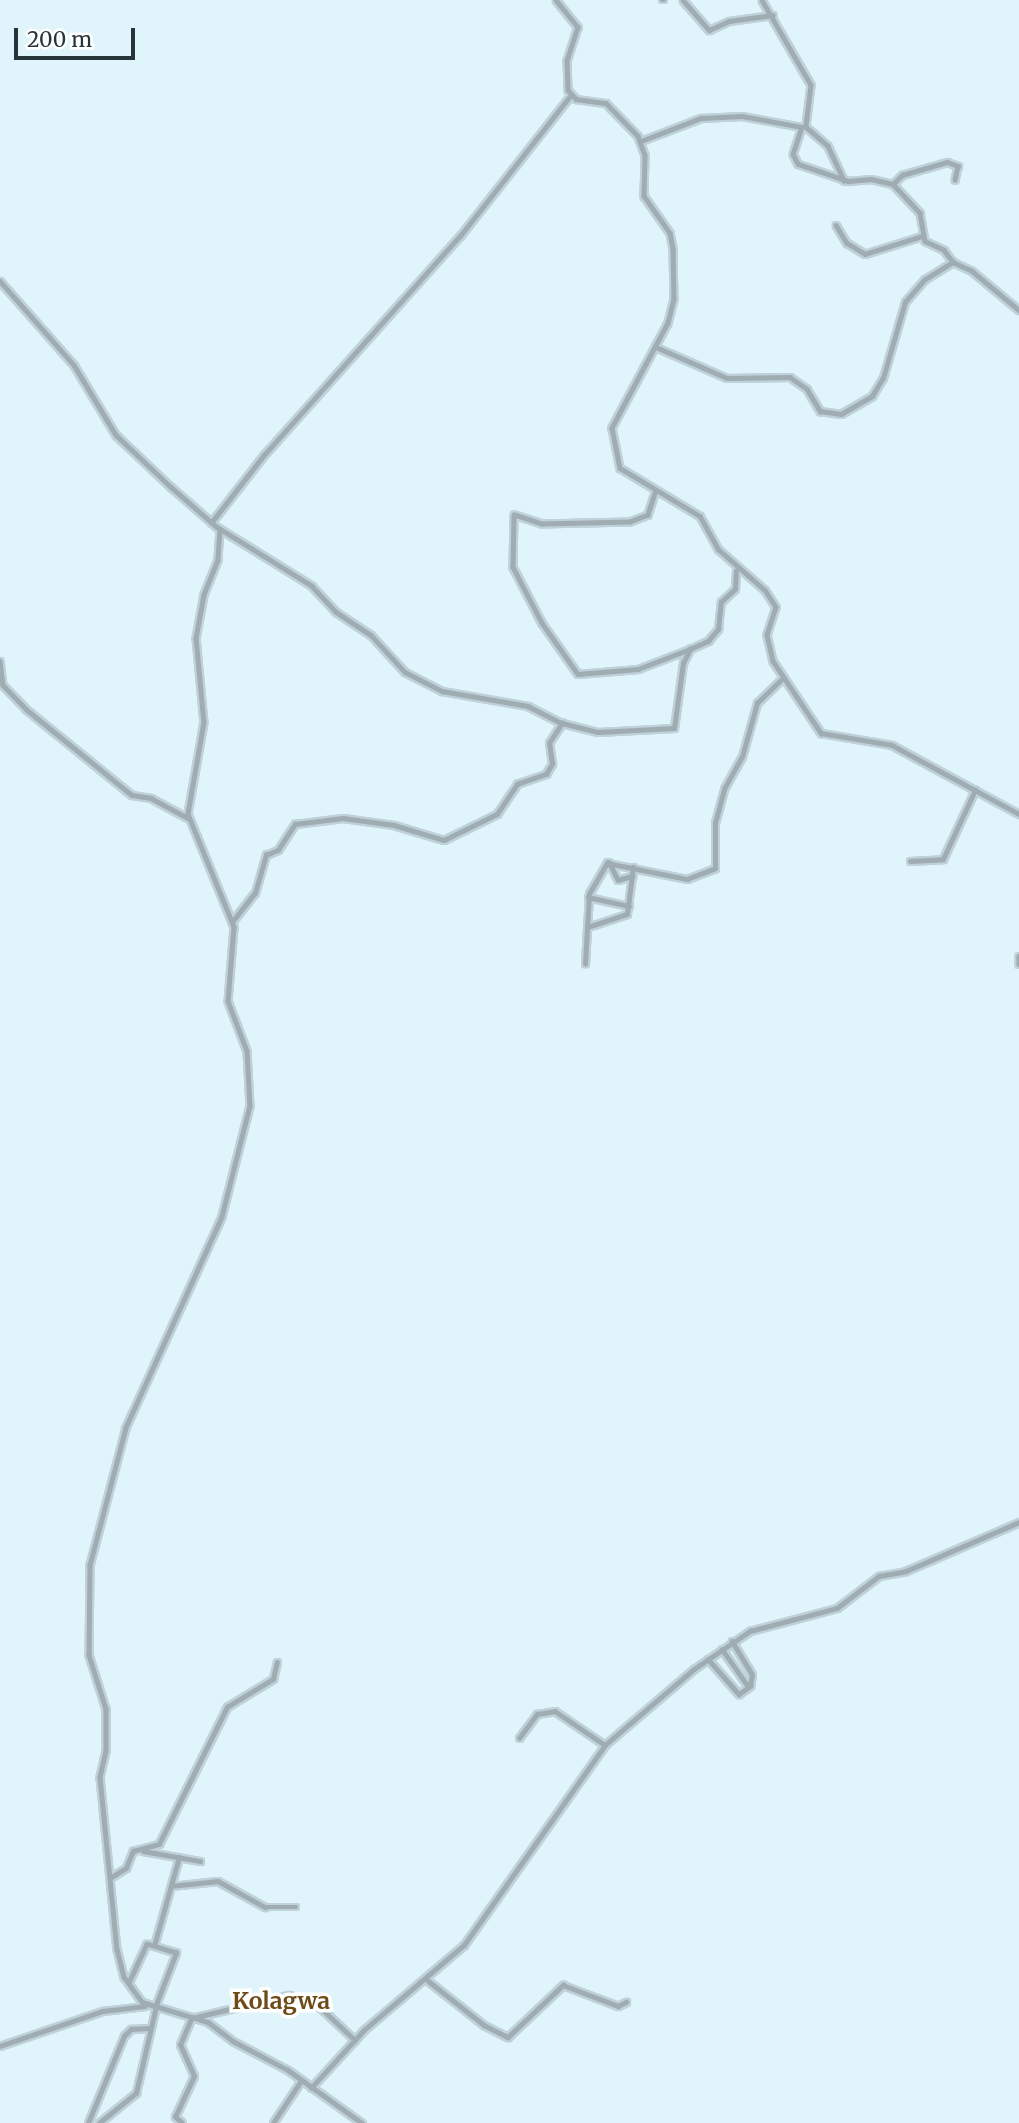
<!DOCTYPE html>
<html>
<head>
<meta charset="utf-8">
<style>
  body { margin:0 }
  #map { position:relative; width:1019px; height:2123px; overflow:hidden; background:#e0f4fc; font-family:Merriweather,serif }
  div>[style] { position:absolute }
  .roads { filter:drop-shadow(2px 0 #bfd1d9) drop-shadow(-2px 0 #bfd1d9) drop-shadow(0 2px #bfd1d9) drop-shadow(0 -2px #bfd1d9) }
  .minor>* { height:4.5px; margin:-2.25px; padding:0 2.25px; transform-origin:2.25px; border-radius:2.25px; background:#9facb2 }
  span { translate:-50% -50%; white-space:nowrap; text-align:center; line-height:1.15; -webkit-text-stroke:7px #fff; paint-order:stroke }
  .quarter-label { font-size:23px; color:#6d4a18; font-weight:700 }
  .scale { position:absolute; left:14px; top:28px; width:121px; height:32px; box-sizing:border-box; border:4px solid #273439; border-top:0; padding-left:9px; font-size:21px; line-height:24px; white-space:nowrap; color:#273439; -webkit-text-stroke:5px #fff; paint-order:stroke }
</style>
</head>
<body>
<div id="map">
  <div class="roads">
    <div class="minor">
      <i style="left:556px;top:0;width:35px;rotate:51deg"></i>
      <i style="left:578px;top:27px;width:35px;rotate:108deg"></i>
      <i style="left:567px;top:60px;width:30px;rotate:88deg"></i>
      <i style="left:568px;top:90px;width:12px;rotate:48deg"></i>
      <i style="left:576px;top:99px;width:30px;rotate:8deg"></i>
      <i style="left:606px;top:103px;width:46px;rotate:45.9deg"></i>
      <i style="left:638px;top:136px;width:20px;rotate:70deg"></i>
      <i style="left:645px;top:155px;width:41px;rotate:91.4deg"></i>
      <i style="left:644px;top:196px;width:45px;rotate:54.9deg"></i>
      <i style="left:670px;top:233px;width:16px;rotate:79deg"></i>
      <i style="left:673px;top:249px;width:50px;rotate:88.9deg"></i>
      <i style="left:674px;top:299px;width:25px;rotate:104deg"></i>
      <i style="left:668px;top:323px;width:119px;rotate:118.1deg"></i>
      <i style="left:612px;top:428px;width:41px;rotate:78.7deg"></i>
      <i style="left:620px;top:468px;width:93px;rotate:31deg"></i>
      <i style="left:700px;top:516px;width:38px;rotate:61deg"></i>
      <i style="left:718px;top:549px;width:62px;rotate:41.1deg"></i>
      <i style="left:765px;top:590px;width:20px;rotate:57deg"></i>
      <i style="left:776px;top:607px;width:29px;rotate:108deg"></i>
      <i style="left:767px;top:635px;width:27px;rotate:77deg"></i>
      <i style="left:773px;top:661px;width:87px;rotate:56.3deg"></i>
      <i style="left:821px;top:733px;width:72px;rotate:9.6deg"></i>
      <i style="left:892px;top:745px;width:145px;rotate:28.5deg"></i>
      <i style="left:662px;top:0;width:2px"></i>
      <i style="left:683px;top:0;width:40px;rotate:49deg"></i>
      <i style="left:709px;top:30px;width:22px;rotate:-24deg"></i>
      <i style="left:729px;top:21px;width:44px;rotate:-7.8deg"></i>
      <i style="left:762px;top:0;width:98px;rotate:60deg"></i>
      <i style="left:811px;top:85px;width:41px;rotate:97deg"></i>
      <i style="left:805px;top:126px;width:30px;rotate:41deg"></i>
      <i style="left:828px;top:146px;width:38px;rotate:65deg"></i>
      <i style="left:641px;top:141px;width:64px;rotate:-21deg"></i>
      <i style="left:701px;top:118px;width:41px;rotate:-2.8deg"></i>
      <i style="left:742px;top:116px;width:61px;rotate:10.4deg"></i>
      <i style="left:802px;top:127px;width:28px;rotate:108deg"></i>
      <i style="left:793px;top:154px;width:11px;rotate:63deg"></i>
      <i style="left:798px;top:164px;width:53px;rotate:18.8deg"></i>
      <i style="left:848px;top:181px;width:23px;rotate:-5deg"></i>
      <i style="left:871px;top:179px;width:23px;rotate:13deg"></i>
      <i style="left:893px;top:184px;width:40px;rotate:47deg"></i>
      <i style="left:920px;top:213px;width:28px;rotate:80deg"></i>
      <i style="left:925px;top:241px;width:21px;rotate:25deg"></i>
      <i style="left:944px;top:250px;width:15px;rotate:53deg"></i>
      <i style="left:953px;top:262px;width:21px;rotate:25deg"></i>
      <i style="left:972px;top:271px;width:61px;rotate:39.7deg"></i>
      <i style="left:893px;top:184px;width:13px;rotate:-45deg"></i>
      <i style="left:902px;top:175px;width:47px;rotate:-16.1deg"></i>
      <i style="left:947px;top:162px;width:12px;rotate:20deg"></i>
      <i style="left:958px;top:166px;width:14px;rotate:102deg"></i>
      <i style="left:836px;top:225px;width:21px;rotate:59deg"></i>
      <i style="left:847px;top:243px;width:21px;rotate:31deg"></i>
      <i style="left:865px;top:254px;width:60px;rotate:-17.5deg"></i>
      <i style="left:0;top:281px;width:112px;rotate:48.6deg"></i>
      <i style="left:74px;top:365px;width:82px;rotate:59deg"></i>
      <i style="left:116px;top:435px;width:76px;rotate:43.4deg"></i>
      <i style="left:171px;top:487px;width:61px;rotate:41deg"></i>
      <i style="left:217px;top:527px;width:112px;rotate:31.8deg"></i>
      <i style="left:312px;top:586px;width:35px;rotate:47deg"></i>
      <i style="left:336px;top:612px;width:42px;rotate:33.3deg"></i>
      <i style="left:371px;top:635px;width:50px;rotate:47.4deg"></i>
      <i style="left:405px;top:672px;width:42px;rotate:27.2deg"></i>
      <i style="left:442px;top:691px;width:87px;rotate:9.9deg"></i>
      <i style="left:528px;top:706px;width:38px;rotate:27deg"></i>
      <i style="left:562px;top:723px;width:37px;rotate:14deg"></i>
      <i style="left:598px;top:732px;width:76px;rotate:-3deg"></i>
      <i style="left:674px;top:728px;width:66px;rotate:-82.1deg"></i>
      <i style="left:683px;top:663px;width:16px;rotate:-63deg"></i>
      <i style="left:690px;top:649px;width:20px;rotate:-24deg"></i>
      <i style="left:708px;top:641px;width:16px;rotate:-50deg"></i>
      <i style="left:718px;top:629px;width:27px;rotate:-84deg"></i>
      <i style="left:721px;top:602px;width:19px;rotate:-43deg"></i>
      <i style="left:735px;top:589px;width:18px;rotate:-87deg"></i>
      <i style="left:656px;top:347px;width:77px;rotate:23.6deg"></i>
      <i style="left:727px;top:378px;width:63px;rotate:-0.9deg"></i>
      <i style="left:790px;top:377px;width:21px;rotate:35deg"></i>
      <i style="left:807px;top:389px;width:26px;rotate:59deg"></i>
      <i style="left:820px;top:411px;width:21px;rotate:8deg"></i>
      <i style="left:841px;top:414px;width:36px;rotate:-30deg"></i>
      <i style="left:872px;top:396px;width:21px;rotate:-59deg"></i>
      <i style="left:883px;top:378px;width:79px;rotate:-73.9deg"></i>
      <i style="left:905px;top:302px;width:29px;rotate:-49deg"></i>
      <i style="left:924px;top:280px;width:34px;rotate:-32deg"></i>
      <i style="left:656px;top:490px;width:26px;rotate:108deg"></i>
      <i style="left:648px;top:515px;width:19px;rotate:159deg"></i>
      <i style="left:630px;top:522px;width:88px;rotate:178.7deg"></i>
      <i style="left:542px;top:524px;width:29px;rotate:-162deg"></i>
      <i style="left:514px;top:515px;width:52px;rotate:91.1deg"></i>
      <i style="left:513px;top:567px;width:63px;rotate:62.6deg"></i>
      <i style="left:542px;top:623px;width:62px;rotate:54.8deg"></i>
      <i style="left:578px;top:674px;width:60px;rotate:-4.8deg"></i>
      <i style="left:638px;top:669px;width:56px;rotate:-21deg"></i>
      <i style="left:211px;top:523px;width:86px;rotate:-52.1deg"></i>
      <i style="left:264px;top:455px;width:294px;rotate:-48.2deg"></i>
      <i style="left:460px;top:236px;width:179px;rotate:-51.8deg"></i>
      <i style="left:220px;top:530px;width:30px;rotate:94deg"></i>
      <i style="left:218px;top:560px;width:38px;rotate:112deg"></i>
      <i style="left:204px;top:595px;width:44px;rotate:100.5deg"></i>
      <i style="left:196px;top:638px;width:84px;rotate:84.6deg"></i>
      <i style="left:204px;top:722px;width:93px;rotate:99.9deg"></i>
      <i style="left:188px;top:814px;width:122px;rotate:67.8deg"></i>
      <i style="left:234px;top:927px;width:74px;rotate:94.6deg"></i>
      <i style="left:228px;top:1001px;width:53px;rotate:69.2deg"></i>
      <i style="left:247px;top:1051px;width:55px;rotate:86.9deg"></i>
      <i style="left:250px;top:1106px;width:114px;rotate:104.2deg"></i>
      <i style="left:222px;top:1217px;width:232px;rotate:114.5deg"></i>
      <i style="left:126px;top:1428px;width:142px;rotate:104.7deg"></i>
      <i style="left:90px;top:1565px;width:90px;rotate:90.6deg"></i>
      <i style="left:89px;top:1655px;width:57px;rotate:72.5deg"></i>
      <i style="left:106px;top:1709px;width:42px;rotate:90deg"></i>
      <i style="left:106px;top:1751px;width:27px;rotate:103deg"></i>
      <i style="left:100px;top:1777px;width:173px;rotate:84.4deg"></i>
      <i style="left:117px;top:1949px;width:29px;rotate:76deg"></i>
      <i style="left:124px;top:1977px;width:31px;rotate:54deg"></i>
      <i style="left:142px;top:2002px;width:69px;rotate:16.9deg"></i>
      <i style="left:208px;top:2022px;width:31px;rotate:37deg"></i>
      <i style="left:233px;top:2041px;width:62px;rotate:27.8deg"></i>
      <i style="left:288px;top:2070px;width:91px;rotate:35.6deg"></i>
      <i style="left:0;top:661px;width:24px;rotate:83deg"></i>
      <i style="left:3px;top:685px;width:33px;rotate:46deg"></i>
      <i style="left:26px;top:709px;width:136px;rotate:39.1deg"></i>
      <i style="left:132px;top:795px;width:19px;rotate:9deg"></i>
      <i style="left:151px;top:798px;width:42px;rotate:28.4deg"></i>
      <i style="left:910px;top:861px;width:33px;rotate:-3deg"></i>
      <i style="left:943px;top:859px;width:76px;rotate:-65.1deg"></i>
      <i style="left:609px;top:862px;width:20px;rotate:63deg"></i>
      <i style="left:618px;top:880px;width:15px;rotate:-16deg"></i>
      <i style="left:588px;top:897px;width:42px;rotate:12.4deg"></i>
      <i style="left:232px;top:922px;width:37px;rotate:-52deg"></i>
      <i style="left:255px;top:893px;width:40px;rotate:-74deg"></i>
      <i style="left:266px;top:855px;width:13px;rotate:-23deg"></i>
      <i style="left:278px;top:850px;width:31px;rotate:-57deg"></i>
      <i style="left:295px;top:824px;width:48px;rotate:-7.1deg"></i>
      <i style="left:343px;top:818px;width:51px;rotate:7.8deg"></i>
      <i style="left:394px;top:825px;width:52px;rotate:16.7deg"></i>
      <i style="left:444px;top:840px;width:59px;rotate:-26.1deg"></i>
      <i style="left:497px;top:814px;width:36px;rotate:-56deg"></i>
      <i style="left:517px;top:784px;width:31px;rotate:-19deg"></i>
      <i style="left:546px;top:774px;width:12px;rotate:-59deg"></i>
      <i style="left:552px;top:764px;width:21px;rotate:-98deg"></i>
      <i style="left:549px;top:743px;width:24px;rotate:-57deg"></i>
      <i style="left:588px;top:927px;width:41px;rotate:-18.4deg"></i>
      <i style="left:627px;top:914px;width:47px;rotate:-82.7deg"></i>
      <i style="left:1019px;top:956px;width:8px;rotate:90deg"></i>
      <i style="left:585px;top:964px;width:70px;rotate:-86.7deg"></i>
      <i style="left:589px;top:894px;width:36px;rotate:-60deg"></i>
      <i style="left:607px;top:863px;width:82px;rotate:11.3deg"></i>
      <i style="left:687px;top:879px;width:30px;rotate:-21deg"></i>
      <i style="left:715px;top:868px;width:45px;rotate:-90deg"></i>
      <i style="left:715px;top:823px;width:35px;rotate:-75deg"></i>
      <i style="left:724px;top:789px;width:37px;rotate:-61deg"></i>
      <i style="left:742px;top:757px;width:56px;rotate:-74.5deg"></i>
      <i style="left:757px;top:703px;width:36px;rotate:-44deg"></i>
      <i style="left:722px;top:1649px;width:45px;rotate:54.9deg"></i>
      <i style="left:708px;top:1659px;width:47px;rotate:48.5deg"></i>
      <i style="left:739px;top:1694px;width:14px;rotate:-36deg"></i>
      <i style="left:750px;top:1686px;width:11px;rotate:-80deg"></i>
      <i style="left:752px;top:1675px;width:39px;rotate:-121deg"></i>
      <i style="left:519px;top:1738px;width:30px;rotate:-53deg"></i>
      <i style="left:537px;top:1714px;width:18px;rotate:-9deg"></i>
      <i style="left:555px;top:1711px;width:60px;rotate:34.2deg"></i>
      <i style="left:143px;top:1851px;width:58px;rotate:10deg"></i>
      <i style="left:110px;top:1878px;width:19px;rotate:-32deg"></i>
      <i style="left:126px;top:1868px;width:18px;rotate:-68deg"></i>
      <i style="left:133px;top:1851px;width:27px;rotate:-15deg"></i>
      <i style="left:159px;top:1844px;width:153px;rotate:-63.6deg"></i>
      <i style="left:227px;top:1707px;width:54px;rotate:-31.3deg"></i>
      <i style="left:273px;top:1679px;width:17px;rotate:-77deg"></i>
      <i style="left:171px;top:1886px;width:47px;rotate:-6.1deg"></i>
      <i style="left:218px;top:1881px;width:54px;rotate:29deg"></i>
      <i style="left:265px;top:1907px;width:31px"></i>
      <i style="left:154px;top:1946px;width:92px;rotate:-74.3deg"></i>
      <i style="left:426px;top:1979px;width:74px;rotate:38.4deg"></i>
      <i style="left:484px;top:2025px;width:27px;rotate:27deg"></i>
      <i style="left:508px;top:2037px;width:76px;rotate:-43.4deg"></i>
      <i style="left:563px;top:1985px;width:59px;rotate:20.9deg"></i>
      <i style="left:618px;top:2006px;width:9px;rotate:-27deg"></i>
      <i style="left:196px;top:2017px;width:96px;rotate:-13.3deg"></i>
      <i style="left:289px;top:1995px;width:35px;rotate:22deg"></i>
      <i style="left:321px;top:2008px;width:47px;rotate:43.3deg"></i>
      <i style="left:0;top:2046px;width:109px;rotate:-18.8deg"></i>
      <i style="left:103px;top:2011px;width:42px;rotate:-6.8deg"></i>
      <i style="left:311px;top:2088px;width:79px;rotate:-47.6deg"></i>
      <i style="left:364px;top:2030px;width:131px;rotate:-40.4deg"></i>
      <i style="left:464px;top:1945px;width:245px;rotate:-54.8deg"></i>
      <i style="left:605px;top:1745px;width:117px;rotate:-40.5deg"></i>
      <i style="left:694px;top:1669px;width:68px;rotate:-34.2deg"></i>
      <i style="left:750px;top:1631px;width:90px;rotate:-14.8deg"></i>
      <i style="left:837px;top:1608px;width:53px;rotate:-37.3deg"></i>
      <i style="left:879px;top:1576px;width:27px;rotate:-10deg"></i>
      <i style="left:906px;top:1571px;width:123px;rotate:-23.4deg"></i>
      <i style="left:88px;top:2123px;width:94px;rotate:-67.5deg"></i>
      <i style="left:124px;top:2036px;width:10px;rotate:-45deg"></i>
      <i style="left:131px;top:2029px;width:19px;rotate:-3deg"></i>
      <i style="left:99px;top:2123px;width:48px;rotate:-39deg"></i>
      <i style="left:136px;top:2093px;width:93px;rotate:-77deg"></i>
      <i style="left:157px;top:2002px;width:53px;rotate:-68.8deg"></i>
      <i style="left:176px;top:1953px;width:30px;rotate:-163deg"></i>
      <i style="left:147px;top:1944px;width:43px;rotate:114.8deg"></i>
      <i style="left:182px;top:2123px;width:9px;rotate:-139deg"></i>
      <i style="left:175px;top:2117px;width:45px;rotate:-65.1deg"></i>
      <i style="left:194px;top:2076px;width:34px;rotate:-114deg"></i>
      <i style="left:180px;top:2045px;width:30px;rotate:-67deg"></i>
      <i style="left:273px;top:2123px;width:50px;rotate:-56.3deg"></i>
    </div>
  </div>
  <div class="quarter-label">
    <span style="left:281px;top:2001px">Kolagwa</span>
  </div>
  <div class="scale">200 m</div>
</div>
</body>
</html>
